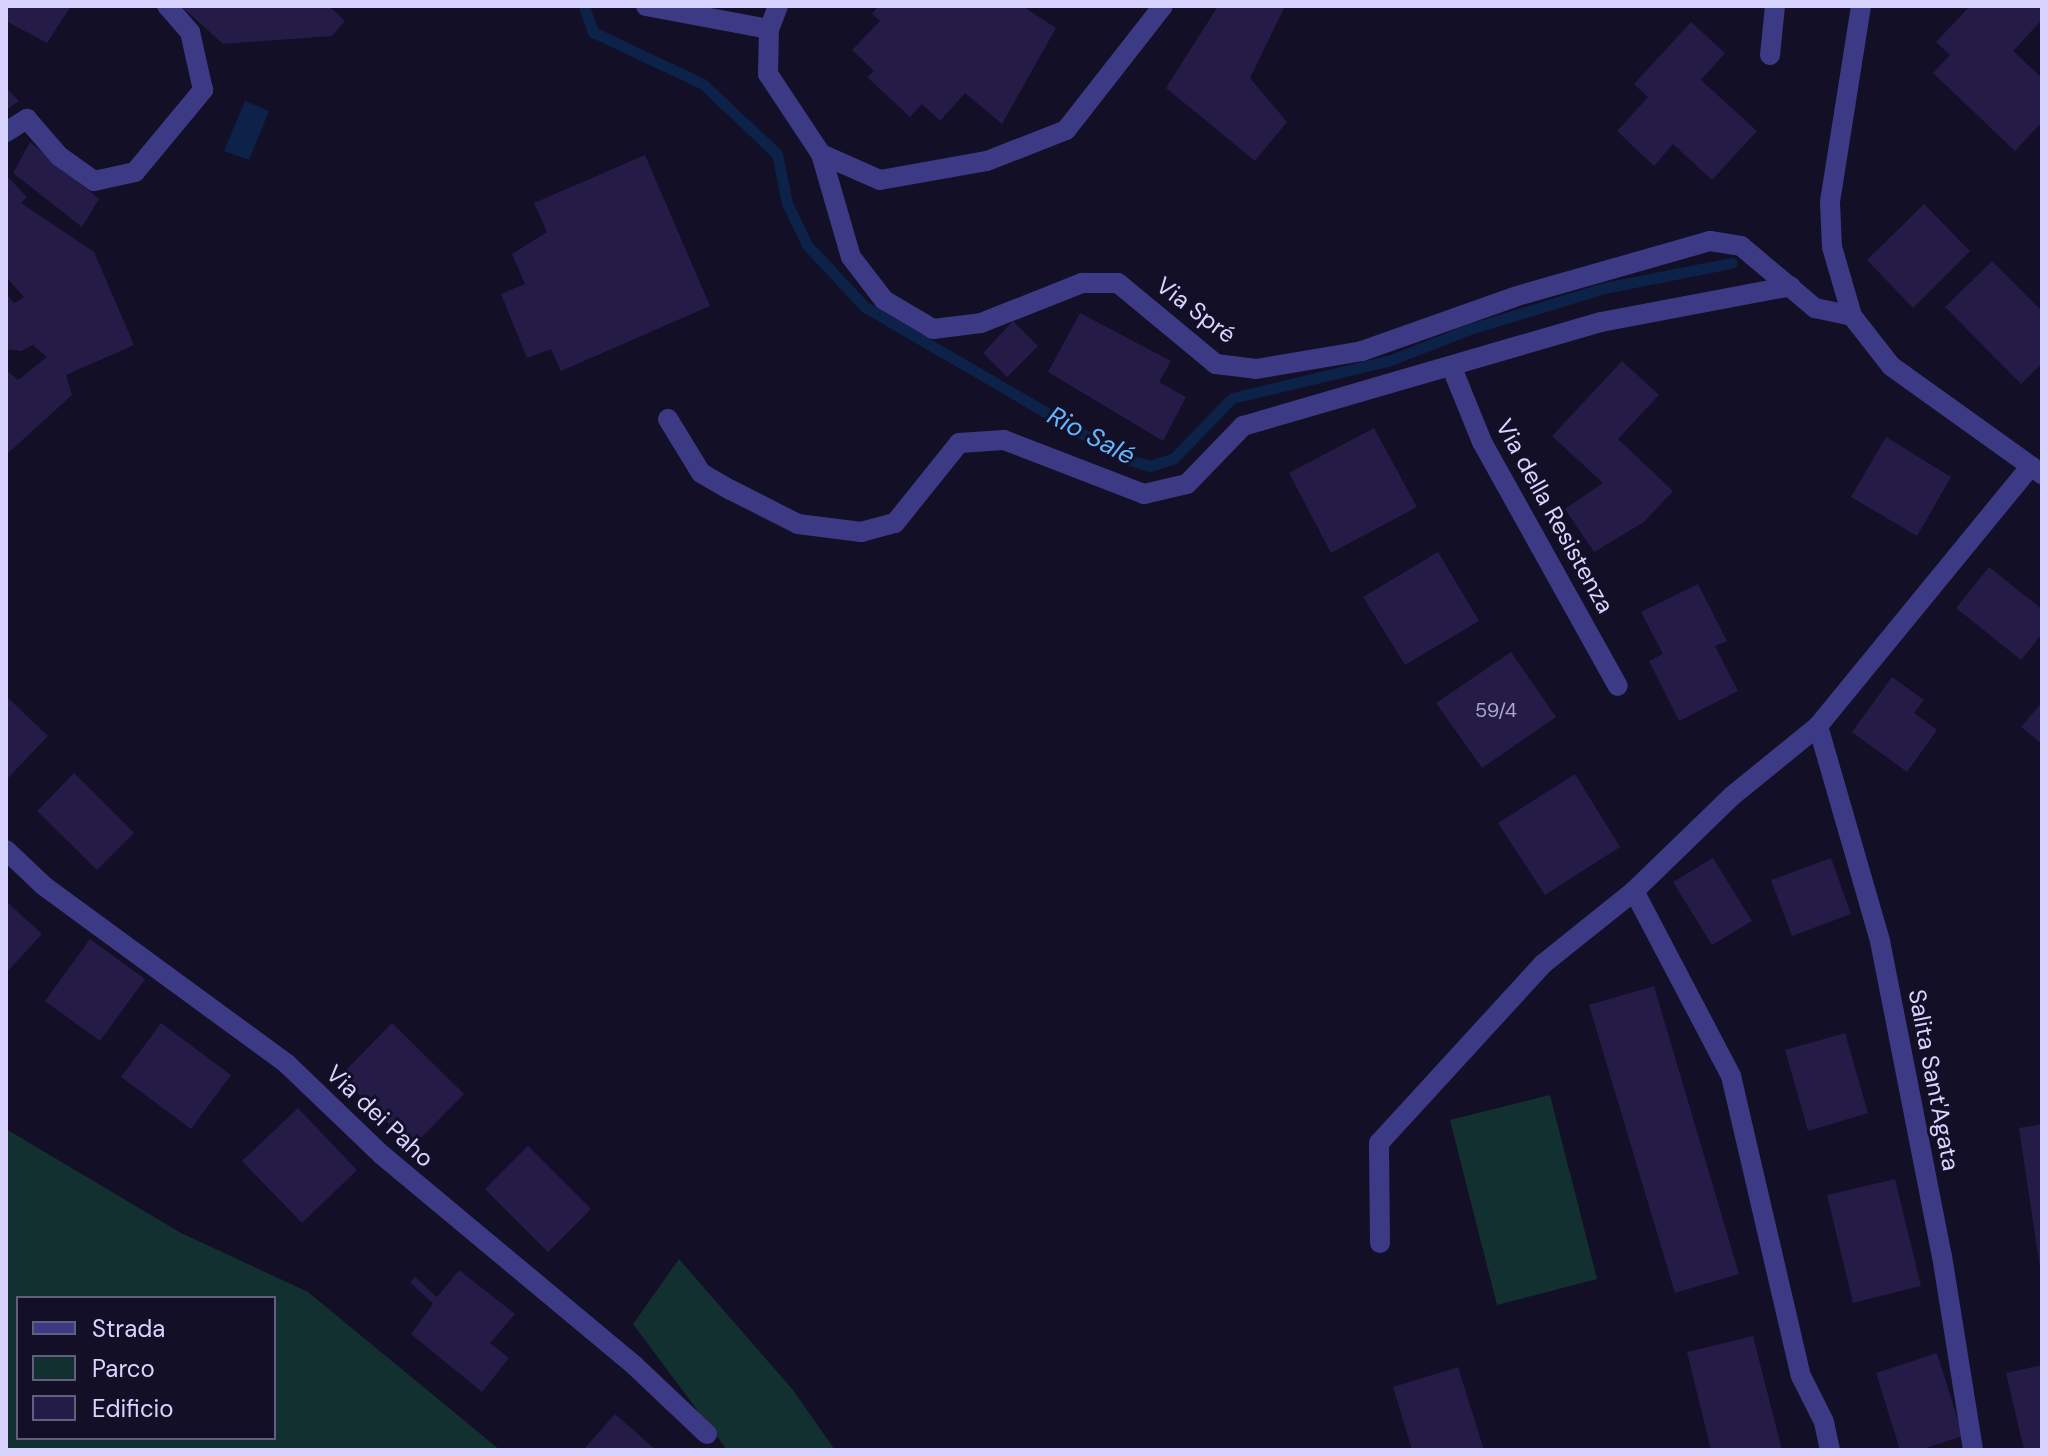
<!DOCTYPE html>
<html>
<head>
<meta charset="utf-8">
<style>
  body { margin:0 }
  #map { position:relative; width:2048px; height:1456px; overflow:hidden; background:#130f26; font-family:"DM Sans",sans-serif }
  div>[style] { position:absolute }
  .green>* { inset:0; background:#12302f }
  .water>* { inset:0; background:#0c2248 }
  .stream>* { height:11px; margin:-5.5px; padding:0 5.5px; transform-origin:5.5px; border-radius:5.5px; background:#0c2248 }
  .building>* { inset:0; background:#241b47 }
  .minor>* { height:20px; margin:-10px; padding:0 10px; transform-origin:10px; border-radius:10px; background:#3d3a85 }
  span { translate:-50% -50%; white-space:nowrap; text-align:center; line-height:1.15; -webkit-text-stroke:6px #130f26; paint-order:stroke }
  .number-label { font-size:20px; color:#aca6d1 }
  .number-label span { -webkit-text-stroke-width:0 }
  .street-label { font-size:24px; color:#d9d4ff }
  .water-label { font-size:26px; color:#62b6ff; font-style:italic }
  .frame { position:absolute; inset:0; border:8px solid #d9d4ff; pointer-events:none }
  .legend { position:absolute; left:16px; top:1296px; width:260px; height:144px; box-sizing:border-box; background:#130f26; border:2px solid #625e7d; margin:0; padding:10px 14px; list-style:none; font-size:24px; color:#d9d4ff }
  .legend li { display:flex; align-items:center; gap:16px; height:40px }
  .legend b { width:40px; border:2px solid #625e7d }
</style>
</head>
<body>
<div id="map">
  <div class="green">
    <i style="clip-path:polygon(1550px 1095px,1597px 1279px,1497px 1305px,1450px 1120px)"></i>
    <i style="clip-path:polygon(evenodd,6px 1129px,181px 1233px,308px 1292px,500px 1450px,6px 1450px,6px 1129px,18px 1298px,274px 1298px,274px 1438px,18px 1438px,18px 1298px)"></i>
    <i style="clip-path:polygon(679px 1259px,793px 1390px,835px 1450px,727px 1450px,633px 1324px)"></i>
  </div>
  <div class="water">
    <i style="clip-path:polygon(245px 101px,269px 111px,249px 160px,224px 151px)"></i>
  </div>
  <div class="stream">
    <i style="left:584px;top:6px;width:28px;rotate:71deg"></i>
    <i style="left:593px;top:32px;width:122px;rotate:25.3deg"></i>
    <i style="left:703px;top:84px;width:102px;rotate:43.4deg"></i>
    <i style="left:777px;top:154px;width:50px;rotate:78.5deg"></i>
    <i style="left:787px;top:203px;width:47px;rotate:64.5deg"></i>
    <i style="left:807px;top:245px;width:85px;rotate:46.9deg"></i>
    <i style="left:865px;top:307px;width:302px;rotate:30.2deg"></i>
    <i style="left:1126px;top:459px;width:25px;rotate:16deg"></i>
    <i style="left:1150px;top:466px;width:25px;rotate:-18deg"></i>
    <i style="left:1174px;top:458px;width:83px;rotate:-46deg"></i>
    <i style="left:1232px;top:398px;width:163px;rotate:-13.4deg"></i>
    <i style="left:1391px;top:360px;width:85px;rotate:-21.4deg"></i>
    <i style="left:1470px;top:329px;width:140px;rotate:-17deg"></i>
    <i style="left:1604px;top:288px;width:130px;rotate:-11.1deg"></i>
  </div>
  <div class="building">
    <i style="clip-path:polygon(6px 6px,71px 6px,47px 43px,6px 21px)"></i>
    <i style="clip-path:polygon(181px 6px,329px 6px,345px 21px,332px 36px,223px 44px)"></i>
    <i style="clip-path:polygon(878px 6px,1022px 6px,1056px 28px,1002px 124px,965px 93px,940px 121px,922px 104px,910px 117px,867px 77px,874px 71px,852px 50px,880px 21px,872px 14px)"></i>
    <i style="clip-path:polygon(1218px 6px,1285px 6px,1250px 78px,1287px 122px,1255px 161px,1166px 88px)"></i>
    <i style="clip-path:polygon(1970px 6px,2042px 6px,2042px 20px,2013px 51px,2042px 78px,2042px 122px,2015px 151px,1933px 73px,1950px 55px,1936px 42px)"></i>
    <i style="clip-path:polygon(1691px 22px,1725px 53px,1701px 80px,1757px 131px,1712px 180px,1673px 144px,1654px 166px,1617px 131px,1648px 97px,1634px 84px)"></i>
    <i style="clip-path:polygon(6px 88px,19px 101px,6px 110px)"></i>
    <i style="clip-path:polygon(30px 142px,99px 199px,82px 227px,13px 173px)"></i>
    <i style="clip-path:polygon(645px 155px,710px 306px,561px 371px,551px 349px,527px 358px,501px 294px,525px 284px,512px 254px,547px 232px,534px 203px)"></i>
    <i style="clip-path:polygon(6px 175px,27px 197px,21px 203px,94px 252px,134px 345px,66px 375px,72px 395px,6px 455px,6px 370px,18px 380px,47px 357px,33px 345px,21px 351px,6px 349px,6px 293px,14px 303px,24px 297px,6px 277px)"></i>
    <i style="clip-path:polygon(1924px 204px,1970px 251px,1913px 308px,1867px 260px)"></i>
    <i style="clip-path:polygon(1992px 261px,2042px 311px,2042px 363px,2021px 384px,1945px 307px)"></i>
    <i style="clip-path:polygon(1080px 313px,1171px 361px,1159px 382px,1186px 397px,1163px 441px,1048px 372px)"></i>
    <i style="clip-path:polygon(1013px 321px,1038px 346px,1007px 377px,983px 353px)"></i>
    <i style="clip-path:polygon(1622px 361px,1659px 395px,1618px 439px,1673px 491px,1644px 522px,1594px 552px,1565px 509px,1603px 483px,1552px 436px)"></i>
    <i style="clip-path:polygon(1374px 428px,1417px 507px,1331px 553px,1289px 473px)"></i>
    <i style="clip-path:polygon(1886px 437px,1951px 477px,1917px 536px,1851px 497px)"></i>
    <i style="clip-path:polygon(1438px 552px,1479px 621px,1405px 665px,1363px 597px)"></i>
    <i style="clip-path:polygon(1989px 567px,2042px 609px,2042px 634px,2021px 660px,1956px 608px)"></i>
    <i style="clip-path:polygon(1698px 584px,1727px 641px,1715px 646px,1738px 691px,1679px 721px,1649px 661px,1663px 654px,1641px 612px)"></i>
    <i style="clip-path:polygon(1511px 652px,1556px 717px,1482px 768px,1436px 703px)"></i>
    <i style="clip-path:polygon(1892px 677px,1924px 700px,1914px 713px,1937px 730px,1907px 772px,1852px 732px)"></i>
    <i style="clip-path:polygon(6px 696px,48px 736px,6px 780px)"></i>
    <i style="clip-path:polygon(2042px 702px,2042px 744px,2021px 727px)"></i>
    <i style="clip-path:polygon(74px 773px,134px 833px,97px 870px,37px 811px)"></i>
    <i style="clip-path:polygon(1575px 774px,1620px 847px,1545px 895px,1498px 823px)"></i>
    <i style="clip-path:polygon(1713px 858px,1752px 921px,1712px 945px,1673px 882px)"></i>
    <i style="clip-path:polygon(1831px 858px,1851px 914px,1792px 936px,1771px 880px)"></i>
    <i style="clip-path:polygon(6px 901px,42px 934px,6px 973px)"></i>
    <i style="clip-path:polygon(90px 939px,145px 979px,100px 1041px,45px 1001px)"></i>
    <i style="clip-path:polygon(1654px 986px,1739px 1274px,1675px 1293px,1589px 1005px)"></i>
    <i style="clip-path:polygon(161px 1023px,231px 1075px,191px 1129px,121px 1077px)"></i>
    <i style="clip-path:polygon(392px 1023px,464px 1094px,412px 1147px,340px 1076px)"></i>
    <i style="clip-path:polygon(1845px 1033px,1868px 1113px,1808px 1131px,1785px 1050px)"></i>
    <i style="clip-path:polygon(298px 1108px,357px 1170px,302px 1223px,242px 1161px)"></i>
    <i style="clip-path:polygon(2042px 1124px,2042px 1268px,2040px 1268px,2019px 1128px)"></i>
    <i style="clip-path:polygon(528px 1146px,591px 1209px,548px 1252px,485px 1189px)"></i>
    <i style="clip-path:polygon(1895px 1179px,1921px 1286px,1853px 1303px,1827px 1195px)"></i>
    <i style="clip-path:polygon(459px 1270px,515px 1314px,490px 1343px,509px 1358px,482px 1392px,411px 1334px,433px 1304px,410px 1282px,415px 1277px,437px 1297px)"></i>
    <i style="clip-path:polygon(1753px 1336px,1782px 1450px,1711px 1450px,1687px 1352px)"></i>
    <i style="clip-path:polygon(1937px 1353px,1963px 1436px,1920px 1450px,1900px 1450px,1876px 1373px)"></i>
    <i style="clip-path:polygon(2042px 1365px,2042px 1450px,2024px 1450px,2006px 1373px)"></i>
    <i style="clip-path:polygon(1458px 1367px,1484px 1450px,1412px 1450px,1393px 1387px)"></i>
    <i style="clip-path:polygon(615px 1414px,656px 1450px,583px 1450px)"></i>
  </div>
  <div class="minor">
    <i style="left:646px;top:6px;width:125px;rotate:10.6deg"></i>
    <i style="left:778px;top:6px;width:25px;rotate:111deg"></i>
    <i style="left:769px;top:29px;width:45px;rotate:91.3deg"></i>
    <i style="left:768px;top:74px;width:96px;rotate:56.5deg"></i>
    <i style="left:821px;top:154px;width:107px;rotate:73.8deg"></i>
    <i style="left:851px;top:257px;width:54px;rotate:52.5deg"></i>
    <i style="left:884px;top:300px;width:57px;rotate:30.6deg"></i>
    <i style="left:933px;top:329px;width:48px;rotate:-7.1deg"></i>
    <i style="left:981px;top:323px;width:109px;rotate:-21.6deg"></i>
    <i style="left:1082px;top:283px;width:36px"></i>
    <i style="left:1118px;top:283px;width:127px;rotate:39.6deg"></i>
    <i style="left:1216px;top:364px;width:40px;rotate:7.1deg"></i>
    <i style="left:1256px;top:369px;width:108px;rotate:-9.6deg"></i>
    <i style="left:1362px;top:351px;width:164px;rotate:-19.5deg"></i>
    <i style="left:1517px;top:296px;width:201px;rotate:-15.9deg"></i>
    <i style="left:1710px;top:241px;width:31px;rotate:9deg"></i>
    <i style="left:1741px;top:246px;width:97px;rotate:40deg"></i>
    <i style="left:1815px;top:308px;width:38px;rotate:12deg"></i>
    <i style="left:1861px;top:6px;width:198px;rotate:99deg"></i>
    <i style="left:1830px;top:202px;width:45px;rotate:87.5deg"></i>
    <i style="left:1832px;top:247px;width:72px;rotate:73.8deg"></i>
    <i style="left:1852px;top:316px;width:63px;rotate:52deg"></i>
    <i style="left:1891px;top:366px;width:186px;rotate:35.6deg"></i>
    <i style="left:1770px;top:55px;width:49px;rotate:-84.2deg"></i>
    <i style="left:6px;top:132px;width:25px;rotate:-32deg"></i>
    <i style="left:27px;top:119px;width:49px;rotate:49.1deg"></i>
    <i style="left:59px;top:156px;width:43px;rotate:35.5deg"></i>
    <i style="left:94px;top:181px;width:42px;rotate:-12.4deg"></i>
    <i style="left:135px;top:172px;width:107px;rotate:-50.3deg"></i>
    <i style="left:203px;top:90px;width:59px;rotate:-102.6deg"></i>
    <i style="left:190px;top:32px;width:35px;rotate:-131deg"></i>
    <i style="left:821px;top:154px;width:64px;rotate:23.8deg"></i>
    <i style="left:880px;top:180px;width:109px;rotate:-10.1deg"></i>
    <i style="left:987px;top:161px;width:85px;rotate:-21.4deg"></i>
    <i style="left:1066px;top:130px;width:157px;rotate:-52deg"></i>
    <i style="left:1452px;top:368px;width:80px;rotate:67.9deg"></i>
    <i style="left:1482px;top:442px;width:279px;rotate:60.9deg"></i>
    <i style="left:668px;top:419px;width:63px;rotate:58.6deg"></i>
    <i style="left:701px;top:473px;width:34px;rotate:30deg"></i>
    <i style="left:731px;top:490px;width:75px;rotate:26.9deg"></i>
    <i style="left:798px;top:524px;width:64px;rotate:7.2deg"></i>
    <i style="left:861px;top:532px;width:35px;rotate:-15deg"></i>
    <i style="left:895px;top:523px;width:102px;rotate:-51.3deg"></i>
    <i style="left:959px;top:443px;width:45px;rotate:-3.8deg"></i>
    <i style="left:1004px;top:440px;width:150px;rotate:21.1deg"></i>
    <i style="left:1144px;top:494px;width:44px;rotate:-13.1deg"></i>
    <i style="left:1187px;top:484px;width:81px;rotate:-46deg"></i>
    <i style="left:1243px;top:426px;width:373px;rotate:-16.2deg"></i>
    <i style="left:1601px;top:322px;width:193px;rotate:-10.7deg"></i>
    <i style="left:1818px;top:726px;width:224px;rotate:73.9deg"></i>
    <i style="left:1880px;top:941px;width:321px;rotate:78.9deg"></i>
    <i style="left:1942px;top:1256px;width:196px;rotate:80.9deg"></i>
    <i style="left:6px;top:850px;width:52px;rotate:43.5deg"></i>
    <i style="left:44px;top:886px;width:301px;rotate:36.2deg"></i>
    <i style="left:287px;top:1064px;width:132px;rotate:43.8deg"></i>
    <i style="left:382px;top:1155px;width:329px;rotate:39.8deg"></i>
    <i style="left:635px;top:1366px;width:99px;rotate:43.4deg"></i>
    <i style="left:1634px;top:891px;width:209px;rotate:62.3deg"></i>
    <i style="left:1731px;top:1076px;width:308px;rotate:76.9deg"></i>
    <i style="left:1801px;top:1376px;width:51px;rotate:63.4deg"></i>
    <i style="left:1824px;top:1422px;width:29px;rotate:78deg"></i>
    <i style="left:1380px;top:1243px;width:100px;rotate:-90.6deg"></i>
    <i style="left:1379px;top:1143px;width:243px;rotate:-47.5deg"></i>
    <i style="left:1543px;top:964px;width:117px;rotate:-38.7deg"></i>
    <i style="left:1634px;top:891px;width:136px;rotate:-44.1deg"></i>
    <i style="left:1732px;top:796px;width:111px;rotate:-39.1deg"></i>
    <i style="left:1818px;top:726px;width:336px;rotate:-50.7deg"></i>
  </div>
  <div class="number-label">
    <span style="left:1496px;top:710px">59/4</span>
  </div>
  <div class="street-label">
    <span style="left:1196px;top:310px;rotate:37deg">Via Spré</span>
    <span style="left:1555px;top:516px;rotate:61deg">Via della Resistenza</span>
    <span style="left:1934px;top:1080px;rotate:79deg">Salita Sant'Agata</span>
    <span style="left:380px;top:1116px;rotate:43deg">Via dei Paho</span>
  </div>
  <div class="water-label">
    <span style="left:1091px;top:436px;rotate:28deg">Rio Salé</span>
  </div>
  <div class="frame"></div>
  <ul class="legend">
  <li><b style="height:10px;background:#3d3a85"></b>Strada</li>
  <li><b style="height:22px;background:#12302f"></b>Parco</li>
  <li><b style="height:22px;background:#241b47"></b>Edificio</li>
  </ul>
</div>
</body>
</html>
